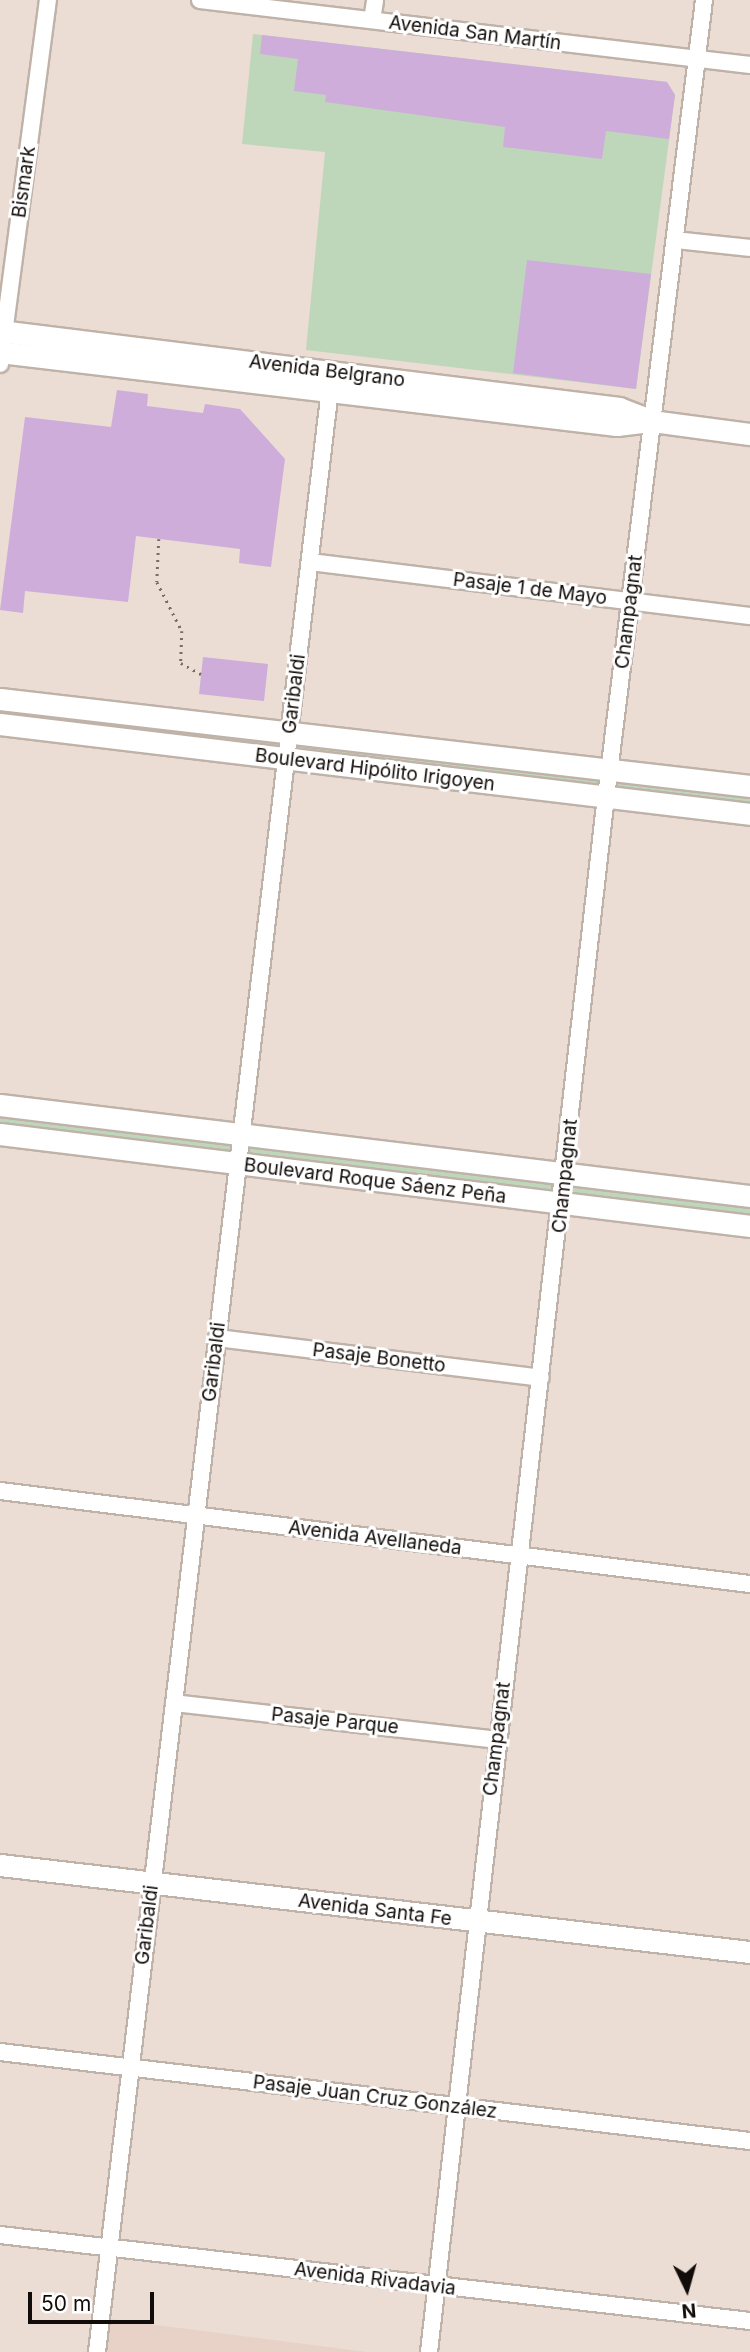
<!DOCTYPE html>
<html>
<head>
<meta charset="utf-8">
<style>
  body { margin:0 }
  #map { position:relative; width:750px; height:2352px; overflow:hidden; background:#ebddd3; font-family:Inter,sans-serif }
  div>[style] { position:absolute }
  .commercial>* { inset:0; background:#e8d1c6 }
  .green>* { inset:0; background:#bed7bb }
  .building>* { inset:0; background:#ceaddb }
  .path>* { height:2.5px; margin-top:-1.25px; transform-origin:0; background:repeating-linear-gradient(90deg,#766d67 0 2px,transparent 0 7px) }
  .roads { filter:drop-shadow(2px 0 #bfb2a8) drop-shadow(-2px 0 #bfb2a8) drop-shadow(0 2px #bfb2a8) drop-shadow(0 -2px #bfb2a8) }
  .minor>* { height:16px; margin:-8px; padding:0 8px; transform-origin:8px; border-radius:8px; background:#fff }
  .tertiary>* { height:21px; margin:-10.5px; padding:0 10.5px; transform-origin:10.5px; border-radius:10.5px; background:#fff }
  span { translate:-50% -50%; white-space:nowrap; text-align:center; line-height:1.15; -webkit-text-stroke:6px #fff; paint-order:stroke }
  .street-label { font-size:19px; color:#110c09 }
  .north { position:absolute; left:652px; top:2254px; width:70px; height:70px; -webkit-text-stroke:5px #fff; paint-order:stroke; rotate:175deg; font-size:19px; font-weight:700; line-height:28px; text-align:center; color:#110c09 }
  .north::after { content:''; display:block; margin:auto; width:24px; height:32px; background:#110c09; clip-path:polygon(50% 0,100% 100%,50% 72%,0 100%) }
  .scale { position:absolute; left:28px; top:2292px; width:126px; height:32px; box-sizing:border-box; border:4px solid #110c09; border-top:0; padding-left:9px; font-size:21px; line-height:24px; white-space:nowrap; color:#110c09; -webkit-text-stroke:5px #fff; paint-order:stroke }
</style>
</head>
<body>
<div id="map">
  <div class="commercial">
    <i style="clip-path:polygon(101px 2318px,367px 2352px,97px 2352px)"></i>
  </div>
  <div class="green">
    <i style="clip-path:polygon(253px 34px,667px 82px,675px 95px,636px 389px,306px 350px,325px 152px,242px 144px)"></i>
    <i style="clip-path:polygon(0 699px,750px 786px,750px 814px,0 724px)"></i>
    <i style="clip-path:polygon(0 1112px,750px 1203px,750px 1214px,0 1125px)"></i>
  </div>
  <div class="building">
    <i style="clip-path:polygon(262px 35px,667px 82px,675px 95px,669px 139px,606px 131px,602px 159px,503px 147px,505px 127px,325px 102px,326px 95px,294px 91px,298px 59px,260px 54px)"></i>
    <i style="clip-path:polygon(527px 260px,651px 274px,636px 389px,513px 373px)"></i>
    <i style="clip-path:polygon(117px 390px,148px 394px,147px 406px,203px 413px,205px 404px,240px 409px,285px 459px,271px 567px,239px 563px,240px 549px,136px 536px,128px 602px,25px 591px,23px 613px,0 610px,25px 417px,111px 427px)"></i>
    <i style="clip-path:polygon(203px 657px,268px 664px,264px 701px,199px 694px)"></i>
  </div>
  <div class="path">
    <i style="left:159px;top:539px;width:43px;rotate:92.7deg"></i>
    <i style="left:157px;top:582px;width:55px;rotate:63deg"></i>
    <i style="left:182px;top:631px;width:32px;rotate:92deg"></i>
    <i style="left:181px;top:663px;width:23px;rotate:29deg"></i>
  </div>
  <div class="roads">
    <div class="minor">
      <i style="left:200px;top:0;width:554px;rotate:6.74deg"></i>
      <i style="left:372px;top:20px;width:20px;rotate:-81deg"></i>
      <i style="left:675px;top:240px;width:75px;rotate:6.1deg"></i>
      <i style="left:0;top:364px;width:367px;rotate:-82.5deg"></i>
      <i style="left:310px;top:562px;width:443px;rotate:7deg"></i>
      <i style="left:217px;top:1338px;width:326px;rotate:7deg"></i>
      <i style="left:0;top:1491px;width:756px;rotate:7.07deg"></i>
      <i style="left:174px;top:1703px;width:325px;rotate:6.5deg"></i>
      <i style="left:0;top:2052px;width:755px;rotate:6.77deg"></i>
      <i style="left:0;top:2235px;width:755px;rotate:6.54deg"></i>
      <i style="left:97px;top:2352px;width:1985px;rotate:-83.23deg"></i>
      <i style="left:429px;top:2352px;width:1565px;rotate:-83.51deg"></i>
      <i style="left:606px;top:797px;width:803px;rotate:-82.99deg"></i>
    </div>
    <div class="tertiary">
      <i style="left:0;top:331px;width:624px;rotate:7.09deg"></i>
      <i style="left:619px;top:408px;width:30px;rotate:21deg"></i>
      <i style="left:0;top:352px;width:621px;rotate:6.75deg"></i>
      <i style="left:617px;top:425px;width:35px;rotate:-7deg"></i>
      <i style="left:652px;top:421px;width:99px;rotate:7.6deg"></i>
      <i style="left:0;top:699px;width:755px;rotate:6.62deg"></i>
      <i style="left:0;top:724px;width:755px;rotate:6.84deg"></i>
      <i style="left:0;top:1105px;width:756px;rotate:6.92deg"></i>
      <i style="left:0;top:1134px;width:756px;rotate:6.99deg"></i>
      <i style="left:0;top:1865px;width:755px;rotate:6.62deg"></i>
    </div>
  </div>
  <div class="street-label">
    <span style="left:475px;top:33px;rotate:7deg">Avenida San Martín</span>
    <span style="left:24px;top:182px;rotate:-82deg">Bismark</span>
    <span style="left:327px;top:371px;rotate:7deg">Avenida Belgrano</span>
    <span style="left:530px;top:589px;rotate:7deg">Pasaje 1 de Mayo</span>
    <span style="left:629px;top:612px;rotate:-83deg">Champagnat</span>
    <span style="left:294px;top:694px;rotate:-83deg">Garibaldi</span>
    <span style="left:375px;top:770px;rotate:7deg">Boulevard Hipólito Irigoyen</span>
    <span style="left:565px;top:1176px;rotate:-84deg">Champagnat</span>
    <span style="left:375px;top:1181px;rotate:7deg">Boulevard Roque Sáenz Peña</span>
    <span style="left:379px;top:1358px;rotate:7deg">Pasaje Bonetto</span>
    <span style="left:214px;top:1362px;rotate:-83deg">Garibaldi</span>
    <span style="left:375px;top:1538px;rotate:7deg">Avenida Avellaneda</span>
    <span style="left:335px;top:1721px;rotate:6deg">Pasaje Parque</span>
    <span style="left:497px;top:1739px;rotate:-83deg">Champagnat</span>
    <span style="left:375px;top:1910px;rotate:7deg">Avenida Santa Fe</span>
    <span style="left:147px;top:1925px;rotate:-83deg">Garibaldi</span>
    <span style="left:375px;top:2097px;rotate:7deg">Pasaje Juan Cruz González</span>
    <span style="left:375px;top:2279px;rotate:7deg">Avenida Rivadavia</span>
  </div>
  <div class="north">N</div>
  <div class="scale">50 m</div>
</div>
</body>
</html>
